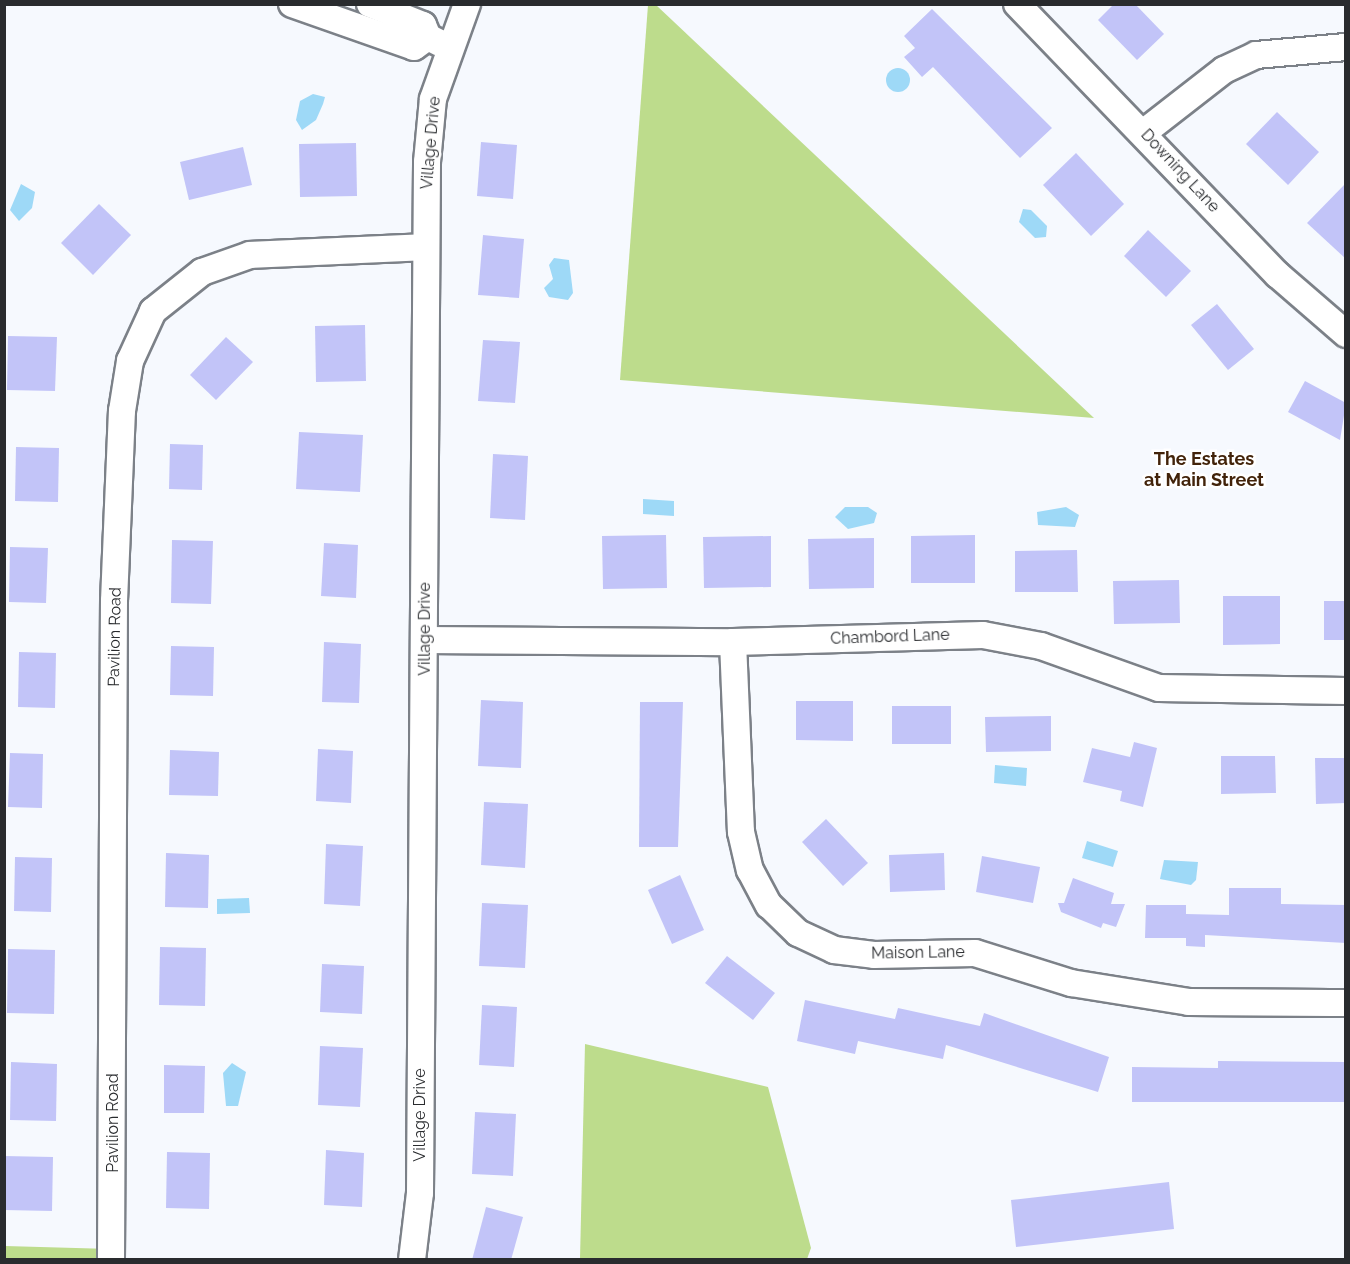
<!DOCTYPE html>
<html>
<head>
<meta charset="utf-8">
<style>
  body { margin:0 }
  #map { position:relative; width:1350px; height:1264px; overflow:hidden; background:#f6f9fe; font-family:Raleway,sans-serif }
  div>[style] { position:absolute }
  .green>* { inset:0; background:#bddc8c }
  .water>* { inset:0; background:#9ed9f7 }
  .round { border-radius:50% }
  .building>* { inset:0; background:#c2c4f8 }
  .roads { filter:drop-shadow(2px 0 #7c8188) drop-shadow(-2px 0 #7c8188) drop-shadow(0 2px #7c8188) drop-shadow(0 -2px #7c8188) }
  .street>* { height:26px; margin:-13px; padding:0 13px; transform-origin:13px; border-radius:13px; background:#fff }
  span { translate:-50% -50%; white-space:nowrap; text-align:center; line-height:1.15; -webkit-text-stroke:5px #fff; paint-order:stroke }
  .street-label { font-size:16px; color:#292b2e }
  .neighbourhood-label { font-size:18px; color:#42230a; font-weight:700 }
  .frame { position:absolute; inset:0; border:6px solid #292b2e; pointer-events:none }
</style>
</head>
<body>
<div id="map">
  <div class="green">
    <i style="clip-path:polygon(648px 5px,656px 5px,1094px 418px,620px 380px)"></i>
    <i style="clip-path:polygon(585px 1044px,768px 1087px,811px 1248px,807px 1259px,580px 1259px)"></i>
    <i style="clip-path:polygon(5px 1246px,111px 1249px,111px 1259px,5px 1260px)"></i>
  </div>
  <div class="water">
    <i class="round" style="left:886px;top:68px;width:24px;height:24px"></i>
    <i style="clip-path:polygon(313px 94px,325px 97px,323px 104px,316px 120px,302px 130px,296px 120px,300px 101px)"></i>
    <i style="clip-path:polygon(21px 184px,35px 192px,32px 208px,19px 221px,10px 210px)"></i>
    <i style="clip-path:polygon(1023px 209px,1031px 210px,1047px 226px,1046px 237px,1035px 238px,1019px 222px)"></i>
    <i style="clip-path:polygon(554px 258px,569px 260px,573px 293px,568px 300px,549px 297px,544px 288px,553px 279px,549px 265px)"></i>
    <i style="clip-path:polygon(643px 499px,674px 501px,674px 516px,643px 514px)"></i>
    <i style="clip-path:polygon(845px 507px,868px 507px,877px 513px,874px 523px,848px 529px,835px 517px)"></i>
    <i style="clip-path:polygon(1066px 507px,1079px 515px,1075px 527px,1038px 525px,1037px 512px)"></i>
    <i style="clip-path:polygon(995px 765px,1027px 768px,1026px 786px,994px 783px)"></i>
    <i style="clip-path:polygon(1087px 841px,1118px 851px,1113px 867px,1082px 858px)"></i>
    <i style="clip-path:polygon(1164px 860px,1198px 862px,1196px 880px,1191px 885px,1160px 879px)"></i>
    <i style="clip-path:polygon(249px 898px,250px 913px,217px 914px,217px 899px)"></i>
    <i style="clip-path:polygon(232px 1063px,246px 1072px,238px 1106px,226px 1106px,223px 1073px)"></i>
  </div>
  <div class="building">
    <i style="clip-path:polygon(1114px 4px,1135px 4px,1164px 34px,1137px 60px,1098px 20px)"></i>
    <i style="clip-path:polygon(932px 9px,1052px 128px,1020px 158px,933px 67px,922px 77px,904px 57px,915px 48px,904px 36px)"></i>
    <i style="clip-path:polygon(1277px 112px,1319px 152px,1288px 185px,1246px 144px)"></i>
    <i style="clip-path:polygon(481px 142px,517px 145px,513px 199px,477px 196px)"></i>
    <i style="clip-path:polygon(356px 143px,357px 196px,300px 197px,299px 144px)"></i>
    <i style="clip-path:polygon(243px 147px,252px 185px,189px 200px,180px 162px)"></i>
    <i style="clip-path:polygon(1076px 153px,1124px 204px,1091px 236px,1043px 185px)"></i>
    <i style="clip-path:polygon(1346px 183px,1346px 259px,1307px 223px)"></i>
    <i style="clip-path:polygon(99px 204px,131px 235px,93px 275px,61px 243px)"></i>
    <i style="clip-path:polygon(1148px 230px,1191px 271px,1166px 297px,1124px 256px)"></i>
    <i style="clip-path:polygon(483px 235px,524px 239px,519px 298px,478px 295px)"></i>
    <i style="clip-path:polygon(1217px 304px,1254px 349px,1228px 370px,1191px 325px)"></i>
    <i style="clip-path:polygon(365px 325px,366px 381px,316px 382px,315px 326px)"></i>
    <i style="clip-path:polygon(8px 336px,57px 337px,55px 391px,7px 390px)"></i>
    <i style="clip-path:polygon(226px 337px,253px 362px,216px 400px,190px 375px)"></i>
    <i style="clip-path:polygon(483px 340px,520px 342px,515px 403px,478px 401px)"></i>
    <i style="clip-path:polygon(1305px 381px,1346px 403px,1340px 440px,1288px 412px)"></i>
    <i style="clip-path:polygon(299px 432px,363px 435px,360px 492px,296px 489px)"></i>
    <i style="clip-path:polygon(170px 444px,203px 445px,202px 490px,169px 489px)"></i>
    <i style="clip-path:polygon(16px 447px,59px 448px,58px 502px,15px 501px)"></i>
    <i style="clip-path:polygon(493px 454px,528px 456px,525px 520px,490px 518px)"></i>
    <i style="clip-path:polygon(666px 535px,667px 588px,603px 589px,602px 536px)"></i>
    <i style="clip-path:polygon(975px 535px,975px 583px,911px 583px,911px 536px)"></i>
    <i style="clip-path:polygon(771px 536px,771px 587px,704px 588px,703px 537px)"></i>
    <i style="clip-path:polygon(874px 538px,874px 588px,809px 589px,808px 539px)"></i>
    <i style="clip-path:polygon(172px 540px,213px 541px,211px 604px,171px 603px)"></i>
    <i style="clip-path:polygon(324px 543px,358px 545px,356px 598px,321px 596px)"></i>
    <i style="clip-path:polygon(10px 547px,48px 548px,46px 603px,9px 602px)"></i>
    <i style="clip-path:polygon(1077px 550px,1078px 592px,1015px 592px,1015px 551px)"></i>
    <i style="clip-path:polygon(1179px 580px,1180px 623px,1114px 624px,1113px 581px)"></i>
    <i style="clip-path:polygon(1223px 596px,1280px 596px,1280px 644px,1223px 645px)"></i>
    <i style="clip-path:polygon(1324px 601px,1346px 601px,1346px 640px,1324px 640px)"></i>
    <i style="clip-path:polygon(324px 642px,361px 644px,359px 703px,322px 702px)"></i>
    <i style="clip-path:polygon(171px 646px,214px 647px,213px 696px,170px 695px)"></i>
    <i style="clip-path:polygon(19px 652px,56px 653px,55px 708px,18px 707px)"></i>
    <i style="clip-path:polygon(481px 700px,523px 702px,521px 768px,478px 766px)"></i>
    <i style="clip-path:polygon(796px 701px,853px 701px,853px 741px,796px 740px)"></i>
    <i style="clip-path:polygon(640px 702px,683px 702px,678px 847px,639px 847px)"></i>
    <i style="clip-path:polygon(892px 706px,951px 706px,951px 744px,892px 744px)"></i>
    <i style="clip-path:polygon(1051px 716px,1051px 751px,986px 752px,985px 717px)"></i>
    <i style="clip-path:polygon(1134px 742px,1157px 748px,1143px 807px,1120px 801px,1122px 791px,1083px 782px,1092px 748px,1130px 757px)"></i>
    <i style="clip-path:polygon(318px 749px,353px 751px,351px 803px,316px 801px)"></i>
    <i style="clip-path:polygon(170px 750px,219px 752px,218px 796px,169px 795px)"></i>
    <i style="clip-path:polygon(10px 753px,43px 754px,42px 808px,8px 807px)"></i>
    <i style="clip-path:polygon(1221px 756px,1275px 756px,1276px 793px,1221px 794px)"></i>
    <i style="clip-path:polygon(1315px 758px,1346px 758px,1346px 803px,1316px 804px)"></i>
    <i style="clip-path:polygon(484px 802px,528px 804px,525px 868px,481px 865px)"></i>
    <i style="clip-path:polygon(826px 819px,868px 863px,843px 886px,802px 842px)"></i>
    <i style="clip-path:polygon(326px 844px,363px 846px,360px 906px,324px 904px)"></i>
    <i style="clip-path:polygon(166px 853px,209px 855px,208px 908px,165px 907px)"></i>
    <i style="clip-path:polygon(944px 853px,945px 890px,890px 892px,889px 855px)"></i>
    <i style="clip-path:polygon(982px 856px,1040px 867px,1033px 903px,976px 892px)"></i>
    <i style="clip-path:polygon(15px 857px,52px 858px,51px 912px,14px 911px)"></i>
    <i style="clip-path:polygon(680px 875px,704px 930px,672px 944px,648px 890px)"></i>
    <i style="clip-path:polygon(1073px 878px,1114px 893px,1111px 904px,1125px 904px,1116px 927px,1103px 923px,1101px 928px,1061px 912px,1058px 903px,1064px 903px)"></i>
    <i style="clip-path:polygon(1229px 888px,1281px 888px,1281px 904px,1346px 905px,1346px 943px,1205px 935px,1205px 947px,1186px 946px,1186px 938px,1145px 938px,1146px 905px,1186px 905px,1186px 914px,1229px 915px)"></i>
    <i style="clip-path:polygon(482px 903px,528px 905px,525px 968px,479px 966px)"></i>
    <i style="clip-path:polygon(160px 947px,206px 948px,205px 1006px,159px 1005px)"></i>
    <i style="clip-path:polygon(8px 949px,55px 950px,54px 1014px,7px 1013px)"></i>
    <i style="clip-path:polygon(727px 956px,775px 993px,753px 1020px,705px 983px)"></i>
    <i style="clip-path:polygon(322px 964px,364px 966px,362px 1014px,320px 1012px)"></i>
    <i style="clip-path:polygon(805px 1000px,895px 1019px,898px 1008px,980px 1026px,984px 1013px,1109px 1057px,1098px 1092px,946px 1045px,943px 1059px,858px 1041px,855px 1054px,797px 1041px)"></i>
    <i style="clip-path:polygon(482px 1005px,517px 1007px,514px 1067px,479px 1065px)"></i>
    <i style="clip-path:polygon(320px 1046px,363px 1048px,360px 1107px,318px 1105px)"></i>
    <i style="clip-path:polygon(1218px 1061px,1346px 1062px,1346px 1102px,1132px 1102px,1132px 1067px,1218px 1068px)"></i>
    <i style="clip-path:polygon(11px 1062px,57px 1064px,56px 1121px,10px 1120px)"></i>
    <i style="clip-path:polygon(164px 1065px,205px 1066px,204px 1113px,164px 1113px)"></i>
    <i style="clip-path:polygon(475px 1112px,516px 1114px,513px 1176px,472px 1174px)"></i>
    <i style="clip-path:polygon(326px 1150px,364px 1153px,362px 1207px,324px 1205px)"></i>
    <i style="clip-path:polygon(167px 1152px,210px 1153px,209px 1209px,166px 1208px)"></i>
    <i style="clip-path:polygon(4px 1156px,53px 1157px,52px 1211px,4px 1210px)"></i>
    <i style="clip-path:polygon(1169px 1182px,1174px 1229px,1016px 1247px,1011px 1200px)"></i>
    <i style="clip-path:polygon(486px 1207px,523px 1217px,511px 1260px,472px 1260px)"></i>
  </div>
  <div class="roads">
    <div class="street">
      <i style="left:292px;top:4px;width:129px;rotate:19.4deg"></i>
      <i style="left:414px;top:47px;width:17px;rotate:-36deg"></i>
      <i style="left:370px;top:4px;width:57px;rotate:21.6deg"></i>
      <i style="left:423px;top:25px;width:13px;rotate:67deg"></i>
      <i style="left:428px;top:37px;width:13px;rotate:27deg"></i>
      <i style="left:1017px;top:4px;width:376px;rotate:46.1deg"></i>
      <i style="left:1278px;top:275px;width:90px;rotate:40.9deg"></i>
      <i style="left:1143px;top:133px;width:103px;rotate:-37.9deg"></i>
      <i style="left:1224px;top:70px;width:35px;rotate:-25deg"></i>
      <i style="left:1256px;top:55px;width:90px;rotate:-5.1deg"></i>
      <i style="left:425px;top:640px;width:308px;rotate:0.4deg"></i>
      <i style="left:733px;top:642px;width:250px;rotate:-1.6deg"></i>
      <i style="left:983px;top:635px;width:59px;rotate:10.7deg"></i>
      <i style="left:1041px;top:646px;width:125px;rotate:19.6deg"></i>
      <i style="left:1159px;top:688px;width:187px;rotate:0.9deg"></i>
      <i style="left:733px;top:642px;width:190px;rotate:87.6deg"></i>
      <i style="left:741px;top:832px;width:39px;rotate:77deg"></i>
      <i style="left:750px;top:870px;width:40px;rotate:62deg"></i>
      <i style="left:769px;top:905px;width:40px;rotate:44deg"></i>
      <i style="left:798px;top:933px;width:40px;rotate:25deg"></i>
      <i style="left:834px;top:950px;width:40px;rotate:7.1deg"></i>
      <i style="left:874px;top:955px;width:101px;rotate:-1.1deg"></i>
      <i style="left:975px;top:953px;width:101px;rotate:17.4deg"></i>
      <i style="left:1071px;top:983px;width:120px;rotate:9.1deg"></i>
      <i style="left:1189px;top:1002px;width:157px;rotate:0.4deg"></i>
      <i style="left:111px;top:1260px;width:659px;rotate:-89.74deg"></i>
      <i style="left:114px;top:601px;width:190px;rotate:-87.6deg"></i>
      <i style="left:122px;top:411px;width:51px;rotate:-80.9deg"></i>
      <i style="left:130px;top:361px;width:55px;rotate:-65.3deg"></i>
      <i style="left:153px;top:311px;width:63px;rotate:-38.5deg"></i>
      <i style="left:202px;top:272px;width:51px;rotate:-19.5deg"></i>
      <i style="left:250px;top:255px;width:176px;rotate:-2.6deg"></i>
      <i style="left:412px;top:1260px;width:67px;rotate:-83.2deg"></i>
      <i style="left:420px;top:1193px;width:1031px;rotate:-89.61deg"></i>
      <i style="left:427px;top:162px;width:63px;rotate:-84.6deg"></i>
      <i style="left:433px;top:99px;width:101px;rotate:-70.3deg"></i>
    </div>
  </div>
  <div class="street-label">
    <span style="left:431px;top:143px;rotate:-85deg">Village Drive</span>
    <span style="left:1180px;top:171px;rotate:47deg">Downing Lane</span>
    <span style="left:425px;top:629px;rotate:-90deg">Village Drive</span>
    <span style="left:115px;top:637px;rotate:-89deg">Pavilion Road</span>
    <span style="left:890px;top:637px;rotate:-2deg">Chambord Lane</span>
    <span style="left:918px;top:953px;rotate:-1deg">Maison Lane</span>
    <span style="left:420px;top:1115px;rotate:-90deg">Village Drive</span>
    <span style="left:113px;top:1123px;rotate:-90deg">Pavilion Road</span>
  </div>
  <div class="neighbourhood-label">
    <span style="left:1204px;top:470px">The Estates<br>at Main Street</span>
  </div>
  <div class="frame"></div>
</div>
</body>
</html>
